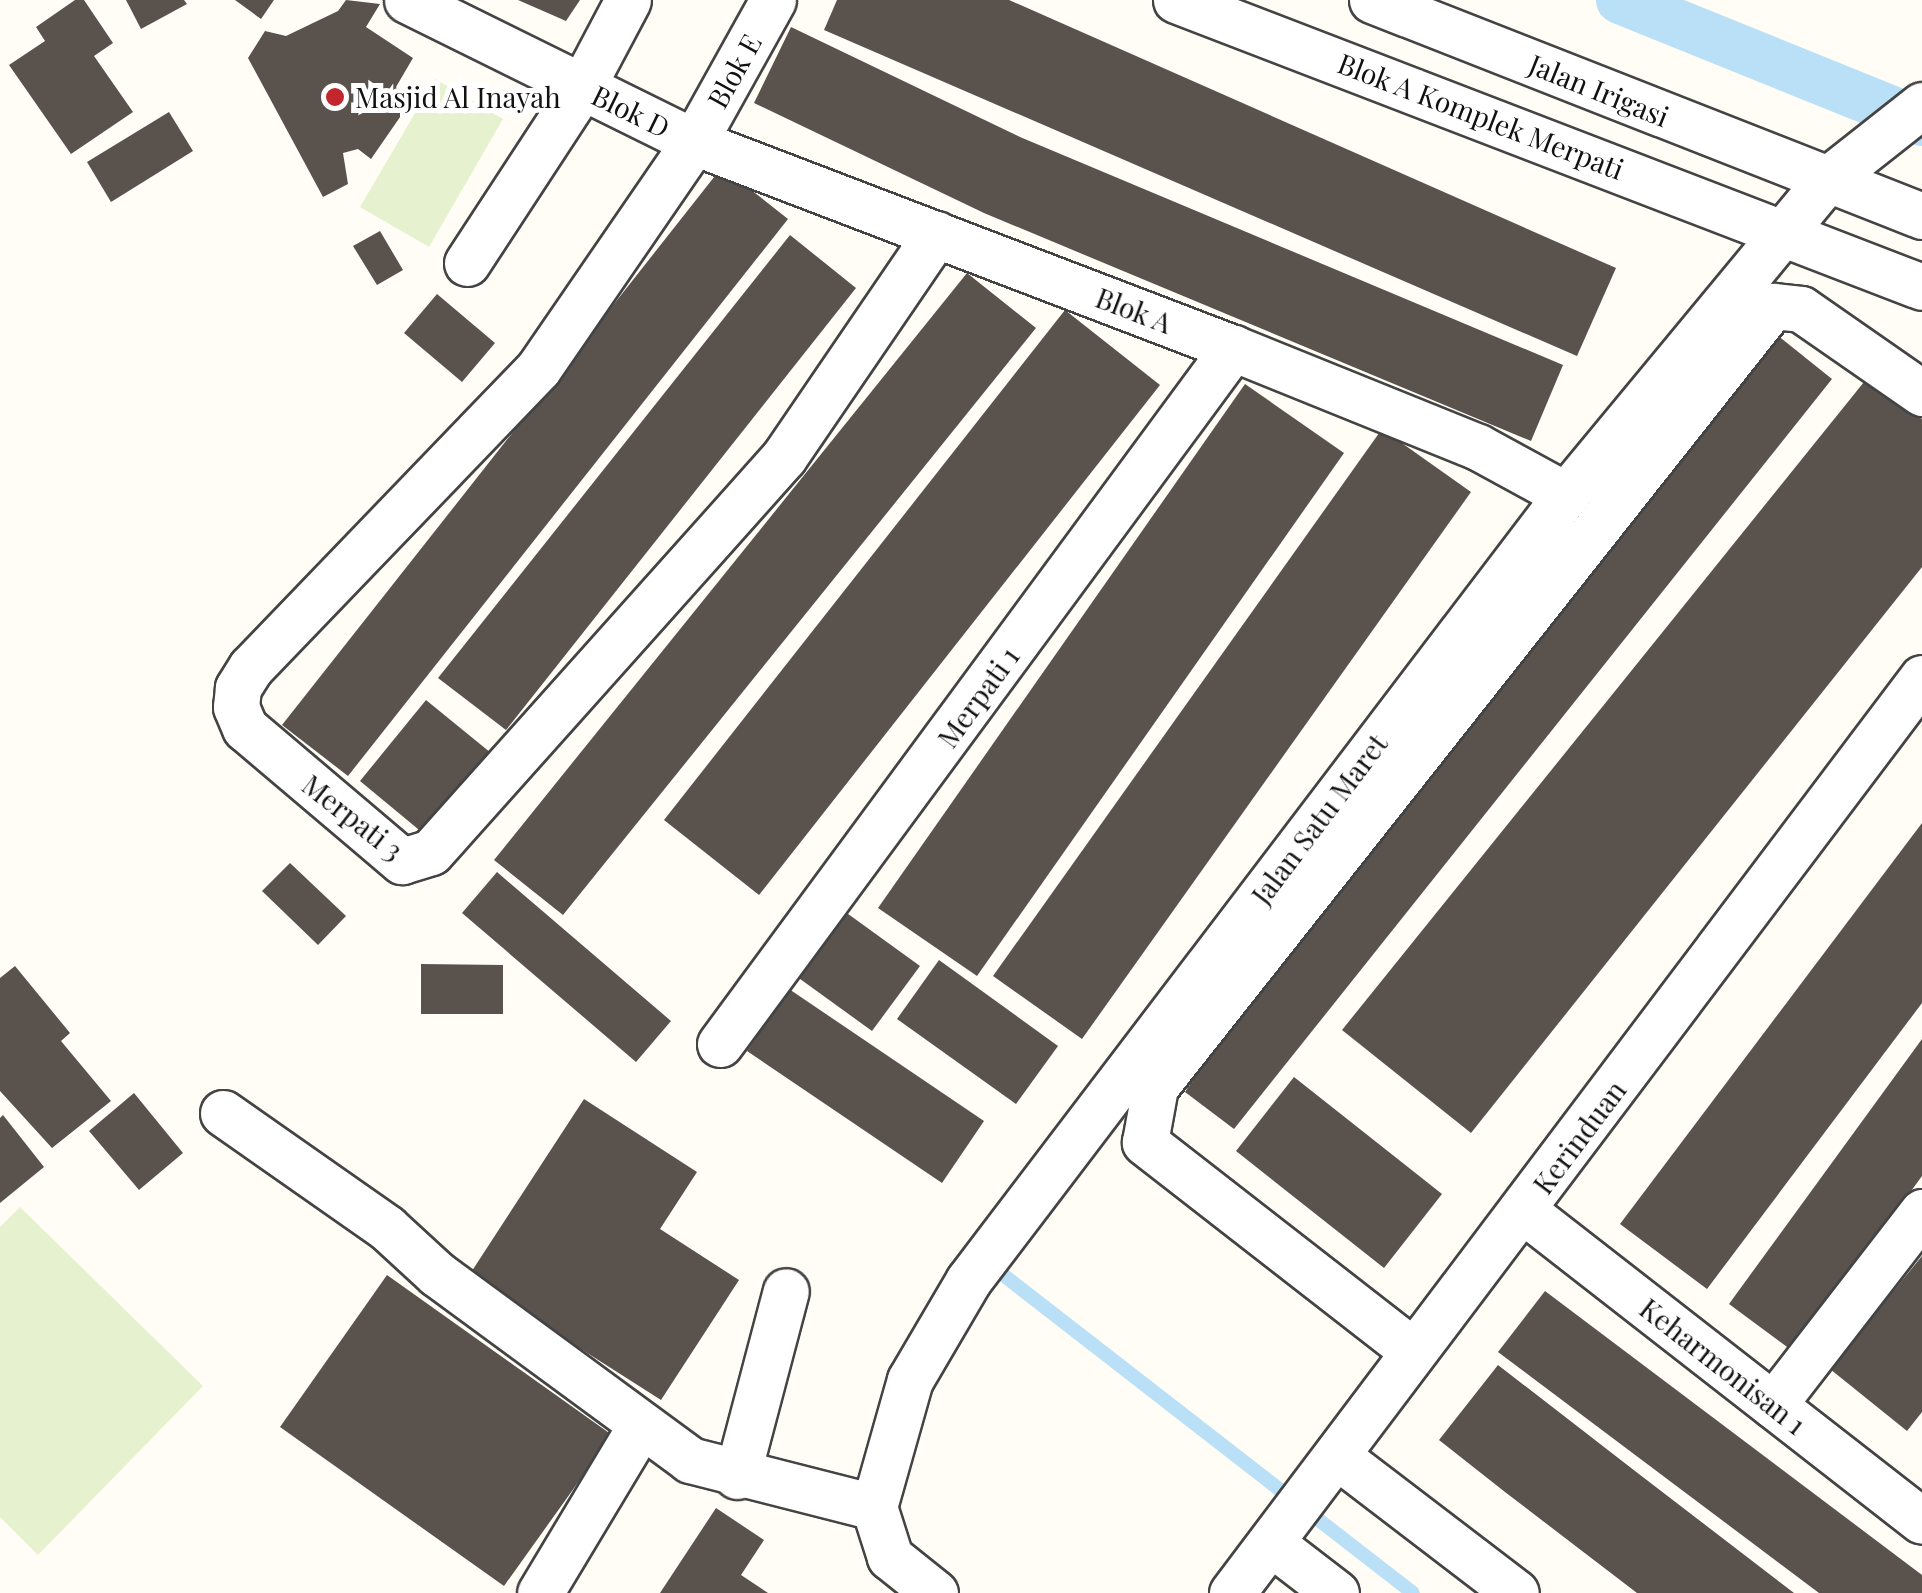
<!DOCTYPE html>
<html>
<head>
<meta charset="utf-8">
<style>
  body { margin:0 }
  #map { position:relative; width:1922px; height:1593px; overflow:hidden; background:#fffdf5; font-family:"Playfair Display",serif }
  div>[style] { position:absolute }
  .pitch>* { inset:0; background:#e6f2cf }
  .stream>* { height:14px; margin:-7px; padding:0 7px; transform-origin:7px; border-radius:7px; background:#b9e0f7 }
  .canal>* { height:48px; margin:-24px; padding:0 24px; transform-origin:24px; border-radius:24px; background:#b9e0f7 }
  .building>* { inset:0; background:#5a524d }
  .roads { filter:drop-shadow(2px 0 #444) drop-shadow(-2px 0 #444) drop-shadow(0 2px #444) drop-shadow(0 -2px #444) }
  .minor>* { height:45px; margin:-22.5px; padding:0 22.5px; transform-origin:22.5px; border-radius:22.5px; background:#fff }
  .dots>* { width:28px; height:28px; translate:-50% -50%; box-sizing:border-box; border:5px solid #fff; border-radius:50% }
  span { translate:-50% -50%; white-space:nowrap; text-align:center; line-height:1.15; -webkit-text-stroke:10px #fff; paint-order:stroke }
  .street-label { font-size:28px; color:#111 }
  .poi-label { font-size:28px; color:#111 }
  .left { translate:0 -50%; text-align:left }
</style>
</head>
<body>
<div id="map">
  <div class="pitch">
    <i style="clip-path:polygon(435px 79px,503px 119px,429px 247px,360px 207px)"></i>
    <i style="clip-path:polygon(20px 1207px,203px 1386px,38px 1555px,0 1517px,0 1227px)"></i>
  </div>
  <div class="stream">
    <i style="left:1002px;top:1274px;width:520px;rotate:37.82deg"></i>
  </div>
  <div class="canal">
    <i style="left:1620px;top:0;width:326px;rotate:22deg"></i>
  </div>
  <div class="building">
    <i style="clip-path:polygon(75px 0,84px 0,113px 43px,94px 56px,133px 112px,71px 154px,9px 65px,45px 41px,36px 27px)"></i>
    <i style="clip-path:polygon(126px 0,184px 0,187px 4px,141px 29px)"></i>
    <i style="clip-path:polygon(235px 0,274px 0,261px 19px)"></i>
    <i style="clip-path:polygon(346px 0,380px 4px,366px 27px,413px 58px,396px 87px,407px 107px,371px 159px,358px 149px,343px 153px,348px 184px,323px 197px,248px 58px,265px 31px,286px 36px,338px 11px)"></i>
    <i style="clip-path:polygon(518px 0,580px 0,566px 21px)"></i>
    <i style="clip-path:polygon(837px 0,1009px 0,1616px 268px,1577px 356px,824px 30px)"></i>
    <i style="clip-path:polygon(791px 27px,1020px 137px,1563px 365px,1531px 441px,984px 213px,754px 103px)"></i>
    <i style="clip-path:polygon(169px 112px,193px 151px,111px 202px,87px 162px)"></i>
    <i style="clip-path:polygon(722px 167px,788px 219px,348px 776px,282px 725px)"></i>
    <i style="clip-path:polygon(380px 231px,403px 270px,377px 285px,353px 246px)"></i>
    <i style="clip-path:polygon(790px 235px,856px 288px,506px 730px,438px 678px)"></i>
    <i style="clip-path:polygon(967px 273px,1036px 328px,563px 915px,494px 860px)"></i>
    <i style="clip-path:polygon(437px 294px,495px 343px,462px 382px,404px 333px)"></i>
    <i style="clip-path:polygon(1065px 310px,1160px 385px,759px 895px,664px 820px)"></i>
    <i style="clip-path:polygon(1777px 335px,1832px 379px,1234px 1129px,1185px 1092px,1251px 993px)"></i>
    <i style="clip-path:polygon(1868px 377px,1922px 419px,1922px 567px,1471px 1133px,1342px 1030px)"></i>
    <i style="clip-path:polygon(1245px 384px,1344px 453px,977px 976px,878px 908px)"></i>
    <i style="clip-path:polygon(1382px 429px,1471px 492px,1082px 1039px,993px 976px)"></i>
    <i style="clip-path:polygon(426px 700px,491px 753px,424px 834px,360px 781px)"></i>
    <i style="clip-path:polygon(1922px 823px,1922px 1003px,1707px 1289px,1620px 1224px)"></i>
    <i style="clip-path:polygon(290px 863px,346px 916px,318px 945px,262px 891px)"></i>
    <i style="clip-path:polygon(497px 872px,671px 1021px,636px 1062px,462px 913px)"></i>
    <i style="clip-path:polygon(844px 911px,920px 966px,872px 1031px,796px 976px)"></i>
    <i style="clip-path:polygon(939px 960px,1058px 1046px,1016px 1104px,897px 1019px)"></i>
    <i style="clip-path:polygon(421px 964px,503px 965px,503px 1014px,421px 1014px)"></i>
    <i style="clip-path:polygon(15px 966px,70px 1033px,61px 1041px,111px 1101px,52px 1148px,0 1091px,0 978px)"></i>
    <i style="clip-path:polygon(789px 989px,984px 1121px,942px 1183px,747px 1051px)"></i>
    <i style="clip-path:polygon(1922px 1039px,1922px 1176px,1794px 1352px,1729px 1304px)"></i>
    <i style="clip-path:polygon(1294px 1077px,1442px 1194px,1384px 1268px,1236px 1151px)"></i>
    <i style="clip-path:polygon(134px 1093px,183px 1153px,139px 1190px,89px 1131px)"></i>
    <i style="clip-path:polygon(584px 1099px,697px 1172px,660px 1229px,739px 1280px,661px 1400px,468px 1277px)"></i>
    <i style="clip-path:polygon(3px 1115px,44px 1167px,0 1203px,0 1118px)"></i>
    <i style="clip-path:polygon(1922px 1256px,1922px 1412px,1907px 1431px,1830px 1369px)"></i>
    <i style="clip-path:polygon(387px 1275px,612px 1435px,504px 1586px,280px 1427px)"></i>
    <i style="clip-path:polygon(1545px 1291px,1922px 1575px,1922px 1593px,1819px 1593px,1498px 1352px)"></i>
    <i style="clip-path:polygon(1498px 1365px,1635px 1471px,1794px 1593px,1637px 1593px,1505px 1492px,1439px 1440px)"></i>
    <i style="clip-path:polygon(716px 1508px,764px 1540px,741px 1575px,768px 1593px,660px 1593px)"></i>
  </div>
  <div class="roads">
    <div class="minor">
      <i style="left:407px;top:0;width:320px;rotate:26.3deg"></i>
      <i style="left:694px;top:142px;width:577px;rotate:20.92deg"></i>
      <i style="left:1233px;top:348px;width:264px;rotate:22deg"></i>
      <i style="left:1478px;top:447px;width:100px;rotate:28.6deg"></i>
      <i style="left:773px;top:0;width:162px;rotate:119.1deg"></i>
      <i style="left:694px;top:142px;width:275px;rotate:124.5deg"></i>
      <i style="left:538px;top:369px;width:414px;rotate:133.9deg"></i>
      <i style="left:251px;top:667px;width:25px;rotate:122deg"></i>
      <i style="left:238px;top:688px;width:19px;rotate:96deg"></i>
      <i style="left:236px;top:707px;width:23px;rotate:67deg"></i>
      <i style="left:245px;top:728px;width:206px;rotate:40.3deg"></i>
      <i style="left:402px;top:861px;width:30px;rotate:-17deg"></i>
      <i style="left:431px;top:852px;width:530px;rotate:-48.21deg"></i>
      <i style="left:784px;top:457px;width:270px;rotate:-55.7deg"></i>
      <i style="left:1176px;top:0;width:799px;rotate:21.04deg"></i>
      <i style="left:1372px;top:0;width:591px;rotate:21.44deg"></i>
      <i style="left:467px;top:263px;width:210px;rotate:-56.8deg"></i>
      <i style="left:582px;top:87px;width:98px;rotate:-62.1deg"></i>
      <i style="left:720px;top:1044px;width:865px;rotate:-53.61deg"></i>
      <i style="left:223px;top:1113px;width:200px;rotate:35deg"></i>
      <i style="left:387px;top:1228px;width:68px;rotate:42.6deg"></i>
      <i style="left:437px;top:1274px;width:314px;rotate:36.3deg"></i>
      <i style="left:690px;top:1460px;width:190px;rotate:14.3deg"></i>
      <i style="left:1524px;top:1211px;width:504px;rotate:37.91deg"></i>
      <i style="left:1413px;top:1351px;width:340px;rotate:-142.1deg"></i>
      <i style="left:1145px;top:1142px;width:56px;rotate:-79.7deg"></i>
      <i style="left:1155px;top:1087px;width:996px;rotate:-51.65deg"></i>
      <i style="left:1773px;top:306px;width:28px;rotate:6deg"></i>
      <i style="left:1801px;top:309px;width:147px;rotate:34.8deg"></i>
      <i style="left:1773px;top:1405px;width:244px;rotate:-52.3deg"></i>
      <i style="left:1337px;top:1456px;width:225px;rotate:37.4deg"></i>
      <i style="left:737px;top:1476px;width:191px;rotate:-75.2deg"></i>
      <i style="left:1271px;top:1543px;width:82px;rotate:37.6deg"></i>
      <i style="left:540px;top:1593px;width:192px;rotate:-59deg"></i>
      <i style="left:935px;top:1593px;width:58px;rotate:-141.3deg"></i>
      <i style="left:890px;top:1557px;width:52px;rotate:-107.7deg"></i>
      <i style="left:874px;top:1507px;width:132px;rotate:-74.2deg"></i>
      <i style="left:910px;top:1380px;width:115px;rotate:-59.6deg"></i>
      <i style="left:968px;top:1281px;width:988px;rotate:-52.74deg"></i>
      <i style="left:1566px;top:495px;width:409px;rotate:-50.4deg"></i>
      <i style="left:1827px;top:180px;width:121px;rotate:-38.3deg"></i>
      <i style="left:1232px;top:1593px;width:1146px;rotate:-52.98deg"></i>
    </div>
  </div>
  <div class="dots">
    <i style="left:335px;top:97px;background:#c4262e"></i>
  </div>
  <div class="street-label">
    <span style="left:734px;top:71px;rotate:-61deg">Blok E</span>
    <span style="left:1599px;top:90px;rotate:22deg">Jalan Irigasi</span>
    <span style="left:631px;top:111px;rotate:26deg">Blok D</span>
    <span style="left:1481px;top:116px;rotate:21deg">Blok A Komplek Merpati</span>
    <span style="left:1134px;top:310px;rotate:21deg">Blok A</span>
    <span style="left:978px;top:697px;rotate:-54deg">Merpati 1</span>
    <span style="left:353px;top:817px;rotate:38deg">Merpati 3</span>
    <span style="left:1319px;top:819px;rotate:-53deg">Jalan Satu Maret</span>
    <span style="left:1579px;top:1137px;rotate:-53deg">Kerinduan</span>
    <span style="left:1723px;top:1366px;rotate:38deg">Keharmonisan 1</span>
  </div>
  <div class="poi-label">
    <span class="left" style="left:355px;top:97px">Masjid Al Inayah</span>
  </div>
</div>
</body>
</html>
